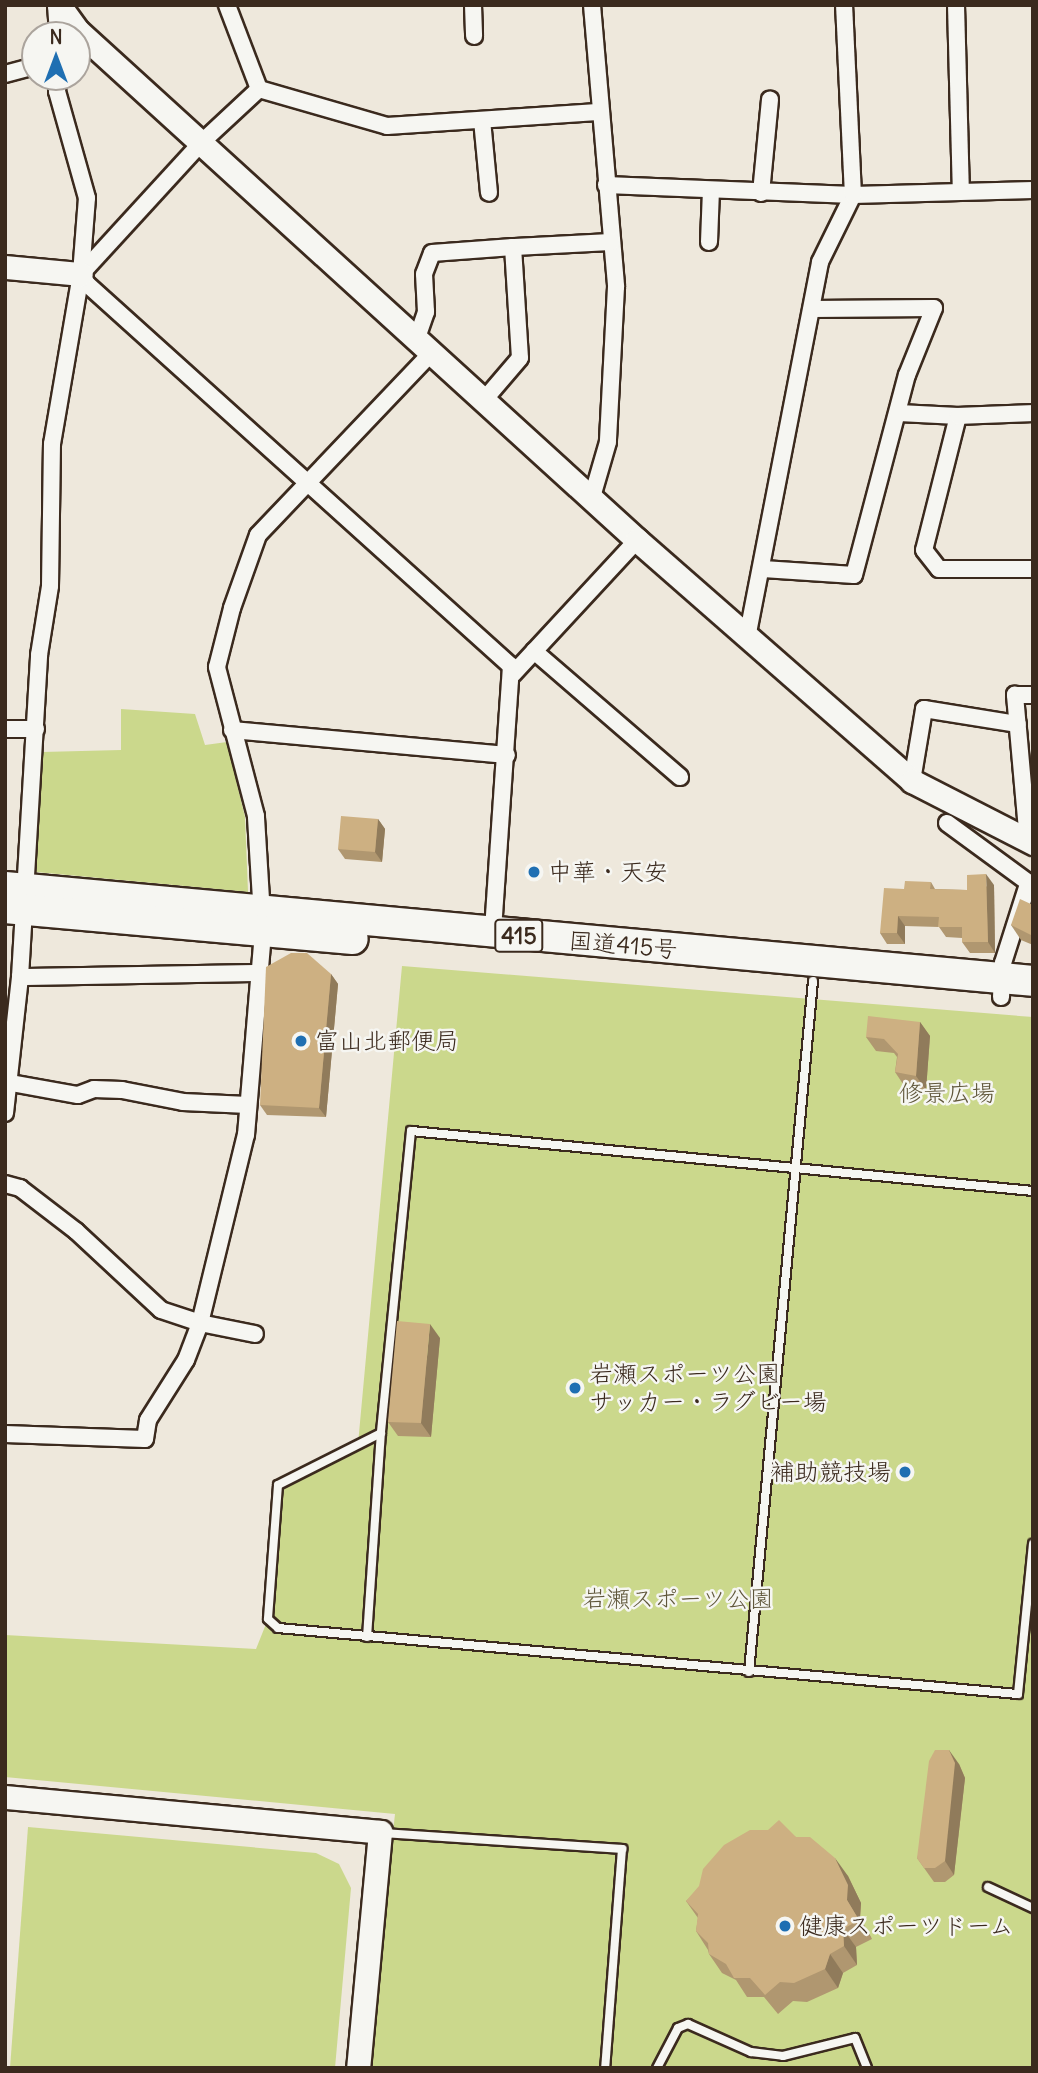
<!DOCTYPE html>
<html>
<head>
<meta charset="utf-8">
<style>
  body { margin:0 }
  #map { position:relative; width:1038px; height:2073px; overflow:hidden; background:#eee8dc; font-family:Delius,"Klee One",sans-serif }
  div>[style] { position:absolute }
  .green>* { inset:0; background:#cbd88c }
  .roads { filter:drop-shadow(2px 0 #3b2a1e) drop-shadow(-2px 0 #3b2a1e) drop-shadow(0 2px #3b2a1e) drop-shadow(0 -2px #3b2a1e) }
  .lane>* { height:8px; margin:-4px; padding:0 4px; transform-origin:4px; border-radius:4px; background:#f6f6f2 }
  .street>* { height:16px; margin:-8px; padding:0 8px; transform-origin:8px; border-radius:8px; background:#f6f6f2 }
  .secondary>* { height:23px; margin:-11.5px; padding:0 11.5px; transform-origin:11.5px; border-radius:11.5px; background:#f6f6f2 }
  .highway>* { height:30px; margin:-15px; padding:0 15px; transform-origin:15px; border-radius:15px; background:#f6f6f2 }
  .wall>* { inset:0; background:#b09770 }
  .shaded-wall>* { inset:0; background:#907b5b }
  .building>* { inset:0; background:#cdb082 }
  .dots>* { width:19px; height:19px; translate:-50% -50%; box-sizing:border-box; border:4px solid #f6f6f2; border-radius:50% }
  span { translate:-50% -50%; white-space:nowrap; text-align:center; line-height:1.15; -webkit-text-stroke:5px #f6f6f2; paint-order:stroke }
  .shield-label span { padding:2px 5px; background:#f6f6f2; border:2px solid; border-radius:5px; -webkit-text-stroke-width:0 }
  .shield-label { font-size:23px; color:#3b2a1e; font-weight:700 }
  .poi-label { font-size:24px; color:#3b2a1e }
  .left { translate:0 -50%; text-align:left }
  .right { translate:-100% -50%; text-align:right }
  .street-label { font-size:24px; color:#3b2a1e }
  .park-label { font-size:24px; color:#5f563a }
  .frame { position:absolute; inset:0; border:7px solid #3b2a1e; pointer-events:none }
  .north { position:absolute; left:21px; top:21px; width:70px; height:70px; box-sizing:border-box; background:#f6f6f2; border:2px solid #aba49d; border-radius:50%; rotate:0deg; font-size:19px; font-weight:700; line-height:28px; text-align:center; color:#3b2a1e }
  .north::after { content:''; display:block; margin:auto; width:24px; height:32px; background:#1f6fb2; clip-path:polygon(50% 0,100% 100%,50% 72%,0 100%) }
</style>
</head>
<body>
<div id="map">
  <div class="green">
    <i style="clip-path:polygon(121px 709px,195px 714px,205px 745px,227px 742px,245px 817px,248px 892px,36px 872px,42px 752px,121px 750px)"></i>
    <i style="clip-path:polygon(402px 966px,1033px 1017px,1033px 2068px,367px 2068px,395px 1814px,5px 1777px,5px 1635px,256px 1649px,268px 1619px,278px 1485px,358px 1444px)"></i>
    <i style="clip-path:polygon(28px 1827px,316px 1853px,339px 1864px,351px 1888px,335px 2068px,10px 2068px)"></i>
  </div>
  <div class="roads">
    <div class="lane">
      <i style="left:1033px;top:1191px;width:625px;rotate:-174.49deg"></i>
      <i style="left:411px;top:1131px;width:303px;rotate:95.7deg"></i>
      <i style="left:381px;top:1433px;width:115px;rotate:153.2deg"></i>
      <i style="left:278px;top:1485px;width:134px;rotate:94.3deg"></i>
      <i style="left:268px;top:1619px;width:13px;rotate:42deg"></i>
      <i style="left:278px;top:1628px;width:743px;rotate:5.1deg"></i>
      <i style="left:1018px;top:1694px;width:151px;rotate:-84.3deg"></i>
      <i style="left:367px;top:1637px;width:204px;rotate:-86.1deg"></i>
      <i style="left:749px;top:1672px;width:694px;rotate:-84.71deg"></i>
      <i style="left:383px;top:1833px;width:240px;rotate:3.8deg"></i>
      <i style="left:622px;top:1849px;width:220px;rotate:94.4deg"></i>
      <i style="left:988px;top:1887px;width:50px;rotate:25deg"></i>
      <i style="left:657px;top:2068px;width:45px;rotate:-62.3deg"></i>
      <i style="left:678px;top:2028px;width:11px;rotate:-22deg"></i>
      <i style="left:688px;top:2024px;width:69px;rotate:24deg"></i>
      <i style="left:751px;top:2052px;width:32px;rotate:7deg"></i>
      <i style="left:783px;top:2056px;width:74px;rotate:-14deg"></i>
      <i style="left:855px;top:2038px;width:32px;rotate:68deg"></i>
    </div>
    <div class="street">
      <i style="left:56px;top:5px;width:30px;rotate:86deg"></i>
      <i style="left:227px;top:5px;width:90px;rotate:69.1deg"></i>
      <i style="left:473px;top:5px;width:31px;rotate:88deg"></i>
      <i style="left:592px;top:5px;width:283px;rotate:85.1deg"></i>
      <i style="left:616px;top:287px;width:155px;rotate:93deg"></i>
      <i style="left:608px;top:442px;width:57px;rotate:106.2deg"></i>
      <i style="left:956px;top:5px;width:186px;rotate:88.5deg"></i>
      <i style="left:5px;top:74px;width:31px;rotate:-15deg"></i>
      <i style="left:482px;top:120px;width:73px;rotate:84.5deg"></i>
      <i style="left:606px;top:185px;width:247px;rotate:2.3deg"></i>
      <i style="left:853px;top:195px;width:180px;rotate:-1.6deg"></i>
      <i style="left:761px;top:193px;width:94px;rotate:-84.5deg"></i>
      <i style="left:709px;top:242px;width:51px;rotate:-87.8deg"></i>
      <i style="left:513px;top:247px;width:99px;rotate:-2.9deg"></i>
      <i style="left:81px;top:274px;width:12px;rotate:59deg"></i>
      <i style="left:87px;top:284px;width:571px;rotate:42.02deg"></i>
      <i style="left:511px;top:666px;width:268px;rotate:93.9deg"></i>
      <i style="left:81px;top:274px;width:179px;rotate:-47.5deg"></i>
      <i style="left:202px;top:142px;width:78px;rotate:-42.9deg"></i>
      <i style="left:259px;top:89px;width:133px;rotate:16.1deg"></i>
      <i style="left:387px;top:126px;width:211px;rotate:-3.8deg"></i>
      <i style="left:417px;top:338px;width:28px;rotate:-71deg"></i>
      <i style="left:426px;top:312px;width:38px;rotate:-93deg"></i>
      <i style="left:424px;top:274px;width:22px;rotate:-69deg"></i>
      <i style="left:432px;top:253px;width:81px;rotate:-4.2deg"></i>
      <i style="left:513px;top:247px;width:111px;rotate:86.4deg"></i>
      <i style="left:520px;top:358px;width:54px;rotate:130.5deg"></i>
      <i style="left:899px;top:413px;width:59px;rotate:2.9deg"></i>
      <i style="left:958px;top:416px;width:138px;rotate:104.2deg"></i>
      <i style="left:924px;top:550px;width:24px;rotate:52deg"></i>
      <i style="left:939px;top:569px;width:94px"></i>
      <i style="left:958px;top:416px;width:75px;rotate:-2.3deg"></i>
      <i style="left:763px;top:569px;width:91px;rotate:3.8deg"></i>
      <i style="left:854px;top:575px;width:207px;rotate:-75.2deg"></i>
      <i style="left:907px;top:375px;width:72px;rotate:-68.1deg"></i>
      <i style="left:934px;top:308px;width:122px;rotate:179.5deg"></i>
      <i style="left:747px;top:638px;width:383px;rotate:-79deg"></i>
      <i style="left:820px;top:262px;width:75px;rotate:-63.8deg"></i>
      <i style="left:853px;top:195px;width:190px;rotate:-92.7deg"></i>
      <i style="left:534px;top:651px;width:193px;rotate:40.8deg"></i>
      <i style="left:513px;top:674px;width:183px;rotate:-47.2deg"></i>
      <i style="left:5px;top:729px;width:31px"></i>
      <i style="left:232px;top:730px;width:276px;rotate:5.2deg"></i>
      <i style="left:912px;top:781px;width:73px;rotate:-80.5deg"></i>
      <i style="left:924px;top:709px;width:95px;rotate:9.1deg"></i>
      <i style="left:947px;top:823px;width:107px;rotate:36.2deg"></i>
      <i style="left:1028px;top:841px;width:147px;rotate:-95.1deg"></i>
      <i style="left:1015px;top:695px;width:18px"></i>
      <i style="left:20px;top:977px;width:240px;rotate:-1deg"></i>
      <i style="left:1001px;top:997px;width:34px;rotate:-87deg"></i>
      <i style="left:1003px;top:963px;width:83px;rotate:-72.4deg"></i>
      <i style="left:11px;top:1083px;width:68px;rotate:10.2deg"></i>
      <i style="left:78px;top:1095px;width:17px;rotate:-21deg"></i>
      <i style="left:94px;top:1089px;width:28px;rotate:2deg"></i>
      <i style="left:122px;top:1090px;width:62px;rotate:11.1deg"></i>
      <i style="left:183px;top:1102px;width:65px;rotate:2.6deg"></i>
      <i style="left:5px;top:1113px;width:137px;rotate:-83.7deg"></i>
      <i style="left:20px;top:977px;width:323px;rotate:-86.6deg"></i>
      <i style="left:39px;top:655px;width:70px;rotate:-80.9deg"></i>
      <i style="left:50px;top:586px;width:142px;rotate:-89.2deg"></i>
      <i style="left:52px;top:444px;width:172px;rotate:-80.3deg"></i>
      <i style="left:81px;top:274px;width:76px;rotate:-85.5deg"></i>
      <i style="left:87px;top:198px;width:111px;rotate:-105.7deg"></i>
      <i style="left:57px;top:91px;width:14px;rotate:-86deg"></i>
      <i style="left:5px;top:1184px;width:16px;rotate:15deg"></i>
      <i style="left:20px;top:1188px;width:71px;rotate:37.5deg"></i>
      <i style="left:76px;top:1231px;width:116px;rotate:42.9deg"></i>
      <i style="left:161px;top:1310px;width:41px;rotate:18.4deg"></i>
      <i style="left:200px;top:1323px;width:194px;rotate:-76.3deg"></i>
      <i style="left:246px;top:1135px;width:204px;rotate:-85.2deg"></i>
      <i style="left:263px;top:932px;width:116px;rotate:-93.5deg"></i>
      <i style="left:256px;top:816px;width:154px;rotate:-104.7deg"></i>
      <i style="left:217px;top:667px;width:61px;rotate:-75.7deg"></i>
      <i style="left:232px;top:608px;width:77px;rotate:-70.4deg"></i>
      <i style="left:258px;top:535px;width:253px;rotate:-46.4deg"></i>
      <i style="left:5px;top:1434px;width:140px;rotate:2deg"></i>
      <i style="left:145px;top:1439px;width:19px;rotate:-81deg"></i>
      <i style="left:148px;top:1420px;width:71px;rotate:-57.7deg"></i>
      <i style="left:186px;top:1360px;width:40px;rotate:-69deg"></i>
      <i style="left:200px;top:1323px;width:56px;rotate:11.3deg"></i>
    </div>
    <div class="secondary">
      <i style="left:59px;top:5px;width:32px;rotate:54deg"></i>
      <i style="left:78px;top:31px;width:756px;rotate:42.32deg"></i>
      <i style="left:637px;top:540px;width:366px;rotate:41.2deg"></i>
      <i style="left:912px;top:781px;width:136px;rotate:27.1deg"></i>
      <i style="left:5px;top:267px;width:76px;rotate:5.3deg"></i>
      <i style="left:5px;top:1797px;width:377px;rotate:5.3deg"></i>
      <i style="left:380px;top:1832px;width:237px;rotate:95.3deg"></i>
    </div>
    <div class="highway">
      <i style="left:5px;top:887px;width:1032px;rotate:5.22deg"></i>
      <i style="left:5px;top:908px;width:349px;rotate:5.1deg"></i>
    </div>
  </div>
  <div class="wall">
    <i style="clip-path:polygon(378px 819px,385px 829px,382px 862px,345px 859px,338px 849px)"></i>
    <i style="clip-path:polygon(931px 882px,935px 889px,967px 890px,994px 885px,995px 953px,970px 953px,962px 942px,962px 938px,946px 937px,939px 927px,905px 926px,905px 944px,887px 944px,880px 933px,904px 889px)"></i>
    <i style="clip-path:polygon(1033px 905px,1033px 945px,1021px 940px,1011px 925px)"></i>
    <i style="clip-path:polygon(331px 974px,338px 984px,326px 1117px,267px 1115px,260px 1105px)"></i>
    <i style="clip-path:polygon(920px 1022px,930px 1036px,926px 1090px,905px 1087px,895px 1072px,897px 1057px,894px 1053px,876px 1051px,866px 1037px)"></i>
    <i style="clip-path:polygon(440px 1338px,431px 1437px,398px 1436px,388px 1422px)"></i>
    <i style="clip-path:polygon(959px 1764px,965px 1778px,954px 1875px,945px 1882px,934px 1882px,917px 1858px)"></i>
    <i style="clip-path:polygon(768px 1830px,796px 1837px,848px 1876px,861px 1903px,860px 1918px,872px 1939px,856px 1947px,857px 1965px,843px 1973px,838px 1988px,807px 2002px,793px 2001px,778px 2014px,764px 1997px,747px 1997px,736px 1980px,722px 1973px,709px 1954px,708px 1950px,696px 1931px,698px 1918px,686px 1901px)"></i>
  </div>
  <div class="shaded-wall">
    <i style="clip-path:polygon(378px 819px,385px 829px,382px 862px,375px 852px)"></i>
    <i style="clip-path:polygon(986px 874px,994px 885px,995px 953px,988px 942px)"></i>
    <i style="clip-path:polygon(898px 916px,905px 926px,905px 944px,897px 933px)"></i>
    <i style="clip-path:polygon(331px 974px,338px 984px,326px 1117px,319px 1108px)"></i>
    <i style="clip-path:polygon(920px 1022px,930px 1036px,926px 1090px,916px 1076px)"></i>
    <i style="clip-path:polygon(430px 1324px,440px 1338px,431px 1437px,421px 1423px)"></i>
    <i style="clip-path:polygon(949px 1750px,959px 1764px,965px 1778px,954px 1875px,945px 1861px)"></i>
    <i style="clip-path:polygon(835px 1858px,848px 1876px,861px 1903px,860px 1918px,872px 1939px,859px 1920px,847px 1900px)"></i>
    <i style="clip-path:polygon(843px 1929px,856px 1947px,857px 1965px,844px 1946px)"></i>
    <i style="clip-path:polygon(830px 1954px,843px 1973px,838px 1988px,825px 1969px)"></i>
  </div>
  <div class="building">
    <i style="clip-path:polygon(341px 816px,378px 819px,375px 852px,338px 849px)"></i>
    <i style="clip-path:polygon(986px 874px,988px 942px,962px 942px,962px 927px,938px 927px,939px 917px,898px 916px,897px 933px,880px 933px,884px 888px,904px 889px,905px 881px,931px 882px,930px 889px,967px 890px,967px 875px)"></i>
    <i style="clip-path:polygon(1020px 899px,1033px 905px,1033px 936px,1011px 925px)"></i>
    <i style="clip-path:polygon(291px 953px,307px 953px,331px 974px,319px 1108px,260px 1105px,266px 967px)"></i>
    <i style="clip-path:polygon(868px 1016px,920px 1022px,916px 1076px,895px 1072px,898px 1054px,884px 1039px,866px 1037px)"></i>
    <i style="clip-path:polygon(397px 1321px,430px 1324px,421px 1423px,388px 1422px)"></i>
    <i style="clip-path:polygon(935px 1750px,949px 1750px,955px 1763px,945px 1861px,935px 1868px,924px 1868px,917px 1858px,929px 1761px)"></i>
    <i style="clip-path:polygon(779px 1820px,796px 1837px,810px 1837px,835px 1858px,848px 1885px,847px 1900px,859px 1920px,843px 1929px,844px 1946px,830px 1954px,825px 1969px,794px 1983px,780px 1982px,765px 1995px,750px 1978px,734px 1978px,726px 1964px,709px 1954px,708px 1943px,696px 1931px,698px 1914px,686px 1901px,699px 1886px,703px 1869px,724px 1845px,750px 1830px,768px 1830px)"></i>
  </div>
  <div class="dots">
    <i style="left:534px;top:872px;background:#1f6fb2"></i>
    <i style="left:301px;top:1041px;background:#1f6fb2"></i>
    <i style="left:575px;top:1388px;background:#1f6fb2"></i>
    <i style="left:905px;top:1472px;background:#1f6fb2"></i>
    <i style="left:785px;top:1926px;background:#1f6fb2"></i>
  </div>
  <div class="shield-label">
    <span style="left:519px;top:936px">415</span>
  </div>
  <div class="poi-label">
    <span class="left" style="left:548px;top:872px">中華・天安</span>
    <span class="left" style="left:315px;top:1041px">富山北郵便局</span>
    <span class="left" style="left:589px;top:1388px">岩瀬スポーツ公園<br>サッカー・ラグビー場</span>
    <span class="right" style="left:891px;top:1472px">補助競技場</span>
    <span class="left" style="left:799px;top:1926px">健康スポーツドーム</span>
  </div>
  <div class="street-label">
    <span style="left:623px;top:945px;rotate:5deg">国道415号</span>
  </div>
  <div class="park-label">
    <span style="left:947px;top:1093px">修景広場</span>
    <span style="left:678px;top:1599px">岩瀬スポーツ公園</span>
  </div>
  <div class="frame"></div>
  <div class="north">N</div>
</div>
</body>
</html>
